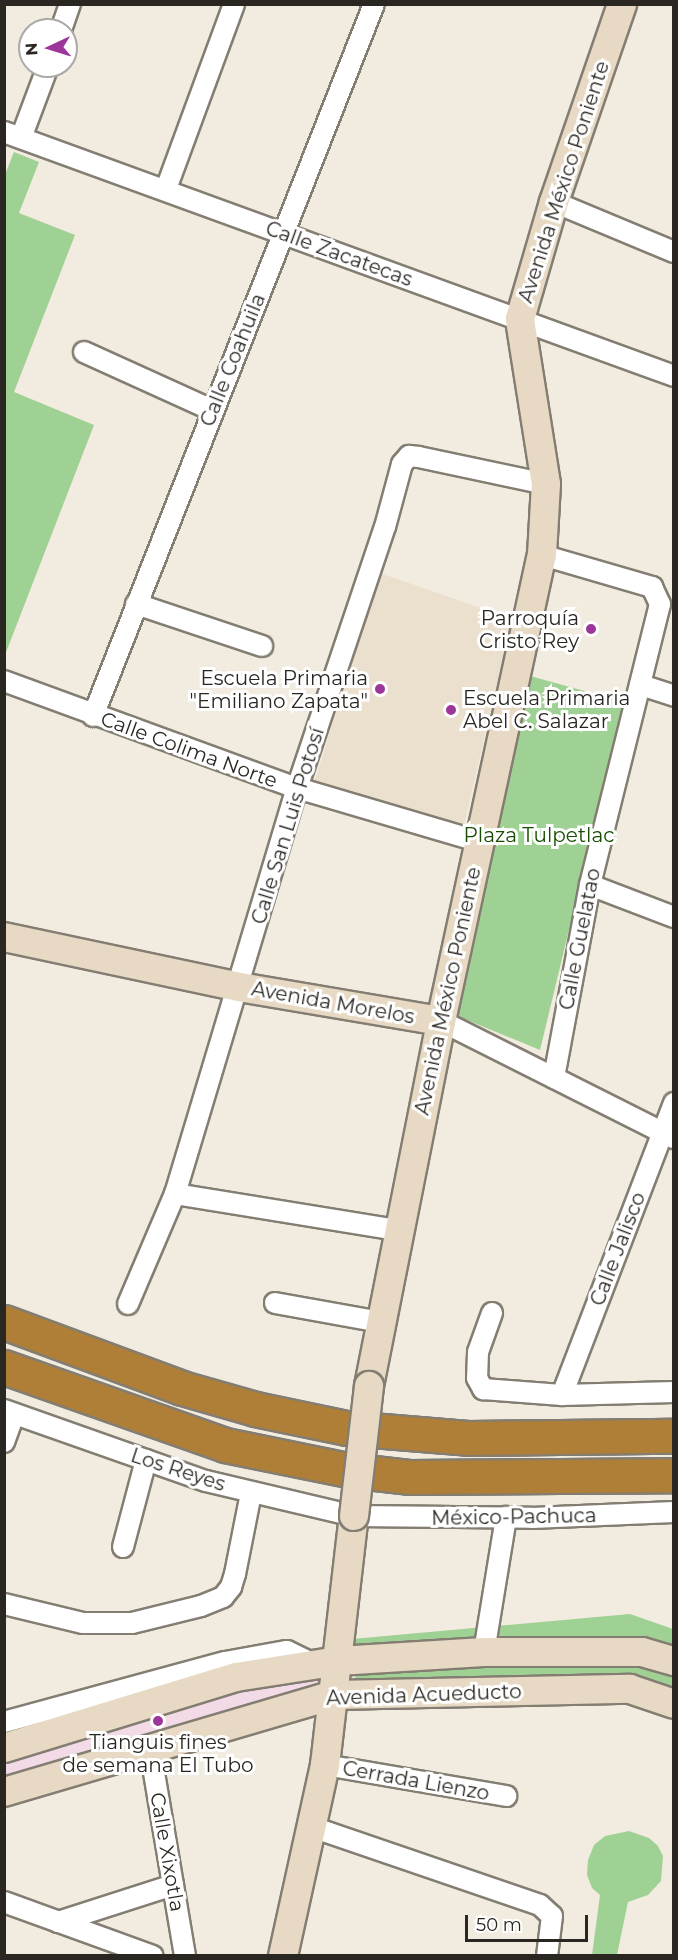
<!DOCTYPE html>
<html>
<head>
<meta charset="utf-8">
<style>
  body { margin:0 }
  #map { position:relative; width:678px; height:1960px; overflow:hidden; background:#f2ebdf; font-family:Montserrat,sans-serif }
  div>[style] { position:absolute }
  .commercial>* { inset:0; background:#f2dbe6 }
  .built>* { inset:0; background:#ebdfce }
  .green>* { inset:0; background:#a0d194 }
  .roads { filter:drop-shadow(2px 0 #837d72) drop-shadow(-2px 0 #837d72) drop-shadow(0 2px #837d72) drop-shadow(0 -2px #837d72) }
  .street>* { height:20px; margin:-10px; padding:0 10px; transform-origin:10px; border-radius:10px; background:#fff }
  .secondary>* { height:28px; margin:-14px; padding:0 14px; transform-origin:14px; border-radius:14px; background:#e7d9c3 }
  .highway>* { height:33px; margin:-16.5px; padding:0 16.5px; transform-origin:16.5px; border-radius:16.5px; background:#b07f37 }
  .bridges { filter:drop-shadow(2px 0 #837d72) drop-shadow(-2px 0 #837d72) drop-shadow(0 2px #837d72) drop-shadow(0 -2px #837d72) }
  .secondary-bridge>* { height:28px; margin:-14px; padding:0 14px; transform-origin:14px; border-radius:14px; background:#e7d9c3 }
  .dots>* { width:16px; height:16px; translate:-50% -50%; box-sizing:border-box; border:3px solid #fff; border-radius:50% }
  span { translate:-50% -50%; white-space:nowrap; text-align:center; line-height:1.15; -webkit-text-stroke:6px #fff; paint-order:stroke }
  .street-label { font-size:20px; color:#2a2723 }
  .poi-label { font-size:20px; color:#2a2723 }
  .right { translate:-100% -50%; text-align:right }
  .left { translate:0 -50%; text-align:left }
  .park-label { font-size:20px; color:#174d02 }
  .frame { position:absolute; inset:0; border:6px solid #2a2723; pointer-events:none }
  .north { position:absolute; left:18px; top:18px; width:60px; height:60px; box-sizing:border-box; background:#fff; border:2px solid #aaa9a7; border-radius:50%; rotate:266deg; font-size:16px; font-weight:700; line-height:24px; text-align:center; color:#2a2723 }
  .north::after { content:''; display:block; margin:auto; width:21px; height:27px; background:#9c369a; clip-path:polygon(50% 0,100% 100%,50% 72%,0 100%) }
  .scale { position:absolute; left:465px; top:1915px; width:123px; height:27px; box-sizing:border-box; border:3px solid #2a2723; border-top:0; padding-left:8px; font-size:18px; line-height:21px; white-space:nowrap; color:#2a2723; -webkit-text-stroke:4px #fff; paint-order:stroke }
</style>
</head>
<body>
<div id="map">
  <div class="commercial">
    <i style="clip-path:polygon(326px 1653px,321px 1708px,5px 1799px,4px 1734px)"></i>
  </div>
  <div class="built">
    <i style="clip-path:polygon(380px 573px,512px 619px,463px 829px,315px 780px)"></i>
  </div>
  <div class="green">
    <i style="clip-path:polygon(14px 152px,39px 162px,19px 213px,75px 235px,14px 392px,94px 425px,5px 655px,4px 177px)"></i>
    <i style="clip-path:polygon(523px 674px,624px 702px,540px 1050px,450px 1013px)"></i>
    <i style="clip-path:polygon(630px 1614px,673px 1629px,674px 1653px,352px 1654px,352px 1639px)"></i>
    <i style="clip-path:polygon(625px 1664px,674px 1673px,673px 1693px,354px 1687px,356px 1669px)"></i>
    <i style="clip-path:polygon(629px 1831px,649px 1838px,658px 1846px,663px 1856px,661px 1881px,648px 1895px,628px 1902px,617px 1955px,592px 1955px,600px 1895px,592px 1888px,587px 1875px,588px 1860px,594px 1845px,605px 1836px)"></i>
  </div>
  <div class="roads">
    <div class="street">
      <i style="left:61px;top:30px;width:28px;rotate:-71deg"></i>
      <i style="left:4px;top:132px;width:713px;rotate:20.01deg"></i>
      <i style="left:21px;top:138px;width:77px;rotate:-69.4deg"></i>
      <i style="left:166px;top:189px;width:197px;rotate:-69.8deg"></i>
      <i style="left:554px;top:202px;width:130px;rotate:22.6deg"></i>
      <i style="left:84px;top:352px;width:141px;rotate:24.4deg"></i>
      <i style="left:542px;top:555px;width:115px;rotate:16.2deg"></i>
      <i style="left:652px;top:587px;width:19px;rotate:65deg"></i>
      <i style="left:660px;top:604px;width:290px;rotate:104deg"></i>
      <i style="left:590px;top:885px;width:196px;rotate:100.6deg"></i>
      <i style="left:136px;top:604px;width:133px;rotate:18.4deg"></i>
      <i style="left:4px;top:681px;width:312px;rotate:20.1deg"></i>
      <i style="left:297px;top:788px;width:191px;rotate:16.4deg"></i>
      <i style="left:641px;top:685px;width:35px;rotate:18deg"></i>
      <i style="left:93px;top:716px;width:765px;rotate:-68.46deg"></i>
      <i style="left:590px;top:885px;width:90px;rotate:20.9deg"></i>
      <i style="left:441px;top:1021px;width:261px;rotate:26.7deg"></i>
      <i style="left:175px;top:1194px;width:225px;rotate:9.2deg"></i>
      <i style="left:275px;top:1303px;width:108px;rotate:10.2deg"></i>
      <i style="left:128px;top:1304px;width:120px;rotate:-66.9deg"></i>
      <i style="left:175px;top:1194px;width:424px;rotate:-73.3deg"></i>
      <i style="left:297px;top:788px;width:275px;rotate:-71.4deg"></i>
      <i style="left:385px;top:527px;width:65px;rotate:-74.9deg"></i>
      <i style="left:402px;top:464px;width:11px;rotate:-49deg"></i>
      <i style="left:409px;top:456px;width:10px;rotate:6deg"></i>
      <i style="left:419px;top:457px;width:130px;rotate:12deg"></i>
      <i style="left:492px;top:1313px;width:41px;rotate:109.7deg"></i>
      <i style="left:478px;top:1352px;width:26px;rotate:92deg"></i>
      <i style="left:477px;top:1378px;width:13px;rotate:61deg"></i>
      <i style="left:483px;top:1389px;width:79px;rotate:4.3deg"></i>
      <i style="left:562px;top:1395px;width:112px;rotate:-1.5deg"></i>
      <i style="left:562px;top:1395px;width:313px;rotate:-69deg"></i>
      <i style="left:4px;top:1410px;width:214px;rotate:19.4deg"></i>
      <i style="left:206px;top:1481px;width:152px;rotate:13.3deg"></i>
      <i style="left:354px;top:1516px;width:178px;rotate:0.6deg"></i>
      <i style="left:532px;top:1518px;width:142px;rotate:-2.4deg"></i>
      <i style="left:4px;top:1442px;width:30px;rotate:-70deg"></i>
      <i style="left:123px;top:1547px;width:90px;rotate:-75.2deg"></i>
      <i style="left:4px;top:1604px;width:81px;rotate:13.5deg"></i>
      <i style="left:83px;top:1623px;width:49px"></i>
      <i style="left:132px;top:1623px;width:71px;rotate:-13.8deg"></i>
      <i style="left:201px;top:1606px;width:24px;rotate:-22deg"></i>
      <i style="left:223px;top:1597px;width:13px;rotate:-51deg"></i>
      <i style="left:231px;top:1587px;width:14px;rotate:-73deg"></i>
      <i style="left:235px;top:1574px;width:83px;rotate:-78.8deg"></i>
      <i style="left:484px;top:1652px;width:137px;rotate:-80.7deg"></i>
      <i style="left:4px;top:1722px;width:229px;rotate:-15.2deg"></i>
      <i style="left:225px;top:1662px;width:63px;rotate:-10.1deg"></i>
      <i style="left:287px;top:1651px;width:32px;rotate:26deg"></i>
      <i style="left:150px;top:1749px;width:210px;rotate:80.4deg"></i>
      <i style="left:325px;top:1765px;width:184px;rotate:9.7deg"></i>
      <i style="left:312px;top:1827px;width:241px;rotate:18.9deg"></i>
      <i style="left:540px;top:1905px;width:16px;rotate:43deg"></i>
      <i style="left:552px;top:1916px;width:40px;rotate:97.1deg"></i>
      <i style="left:4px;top:1902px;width:158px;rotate:19.9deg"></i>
      <i style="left:58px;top:1922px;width:121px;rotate:-17.8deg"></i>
    </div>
    <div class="secondary">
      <i style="left:4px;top:937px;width:240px;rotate:12deg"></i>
      <i style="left:239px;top:987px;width:205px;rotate:9.6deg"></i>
      <i style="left:369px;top:1386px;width:372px;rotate:-78.8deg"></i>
      <i style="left:441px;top:1021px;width:477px;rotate:-77.8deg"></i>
      <i style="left:542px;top:555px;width:71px;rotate:-86.8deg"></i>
      <i style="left:546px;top:484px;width:167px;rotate:-99deg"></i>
      <i style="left:520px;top:319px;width:122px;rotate:-73.8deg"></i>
      <i style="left:554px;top:202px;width:209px;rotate:-71deg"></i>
      <i style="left:4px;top:1748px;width:243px;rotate:-17deg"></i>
      <i style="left:236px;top:1677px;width:103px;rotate:-8.9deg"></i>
      <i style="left:338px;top:1661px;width:146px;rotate:-3.5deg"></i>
      <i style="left:484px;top:1652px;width:158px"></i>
      <i style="left:642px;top:1652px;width:33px;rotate:16deg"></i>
      <i style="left:4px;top:1792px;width:344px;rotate:-16.4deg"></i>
      <i style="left:334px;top:1695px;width:296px;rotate:-1.2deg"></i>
      <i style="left:630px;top:1689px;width:46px;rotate:18.8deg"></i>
      <i style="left:283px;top:1956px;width:196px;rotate:-77.6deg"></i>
      <i style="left:325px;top:1765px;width:251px;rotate:-83.4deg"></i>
    </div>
    <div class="highway">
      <i style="left:4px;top:1322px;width:190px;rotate:20.3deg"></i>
      <i style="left:182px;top:1388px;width:76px;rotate:16deg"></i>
      <i style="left:255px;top:1409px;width:94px;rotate:11.7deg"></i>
      <i style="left:347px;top:1428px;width:121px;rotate:4.7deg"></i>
      <i style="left:468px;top:1438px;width:206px;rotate:-0.6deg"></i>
      <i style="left:4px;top:1367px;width:234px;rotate:19.4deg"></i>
      <i style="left:225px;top:1445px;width:126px;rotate:11.5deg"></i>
      <i style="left:348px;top:1470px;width:61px;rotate:6.5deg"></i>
      <i style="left:409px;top:1477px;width:265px;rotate:-0.4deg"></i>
    </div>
  </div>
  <div class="bridges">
    <div class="secondary-bridge">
      <i style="left:354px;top:1516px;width:131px;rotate:-83.4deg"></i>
    </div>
  </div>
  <div class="dots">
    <i style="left:591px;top:629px;background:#9c369a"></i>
    <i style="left:380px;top:689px;background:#9c369a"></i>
    <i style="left:451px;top:710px;background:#9c369a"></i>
    <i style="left:158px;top:1721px;background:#9c369a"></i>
  </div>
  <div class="street-label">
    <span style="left:564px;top:182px;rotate:-72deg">Avenida México Poniente</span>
    <span style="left:339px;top:254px;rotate:20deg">Calle Zacatecas</span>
    <span style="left:233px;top:360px;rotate:-68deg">Calle Coahuila</span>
    <span style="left:189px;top:750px;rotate:20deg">Calle Colima Norte</span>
    <span style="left:288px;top:826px;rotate:-73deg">Calle San Luis Potosí</span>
    <span style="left:580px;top:939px;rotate:-79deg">Calle Guelatao</span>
    <span style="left:448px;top:991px;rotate:-78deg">Avenida México Poniente</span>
    <span style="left:333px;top:1003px;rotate:10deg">Avenida Morelos</span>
    <span style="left:618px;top:1249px;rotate:-69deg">Calle Jalisco</span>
    <span style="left:178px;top:1470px;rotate:18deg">Los Reyes</span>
    <span style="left:514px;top:1517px;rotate:-1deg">México-Pachuca</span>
    <span style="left:424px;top:1695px;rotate:-2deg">Avenida Acueducto</span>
    <span style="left:416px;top:1781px;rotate:10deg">Cerrada Lienzo</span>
    <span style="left:167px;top:1852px;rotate:80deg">Calle Xixotla</span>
  </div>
  <div class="poi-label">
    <span class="right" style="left:579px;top:630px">Parroquía<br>Cristo Rey</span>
    <span class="right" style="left:368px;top:690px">Escuela Primaria<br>"Emiliano Zapata"</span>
    <span class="left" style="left:463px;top:710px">Escuela Primaria<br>Abel C. Salazar</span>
    <span style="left:158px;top:1754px">Tianguis fines<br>de semana El Tubo</span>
  </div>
  <div class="park-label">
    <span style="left:539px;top:835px">Plaza Tulpetlac</span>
  </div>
  <div class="frame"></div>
  <div class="north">N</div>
  <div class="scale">50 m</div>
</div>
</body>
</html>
